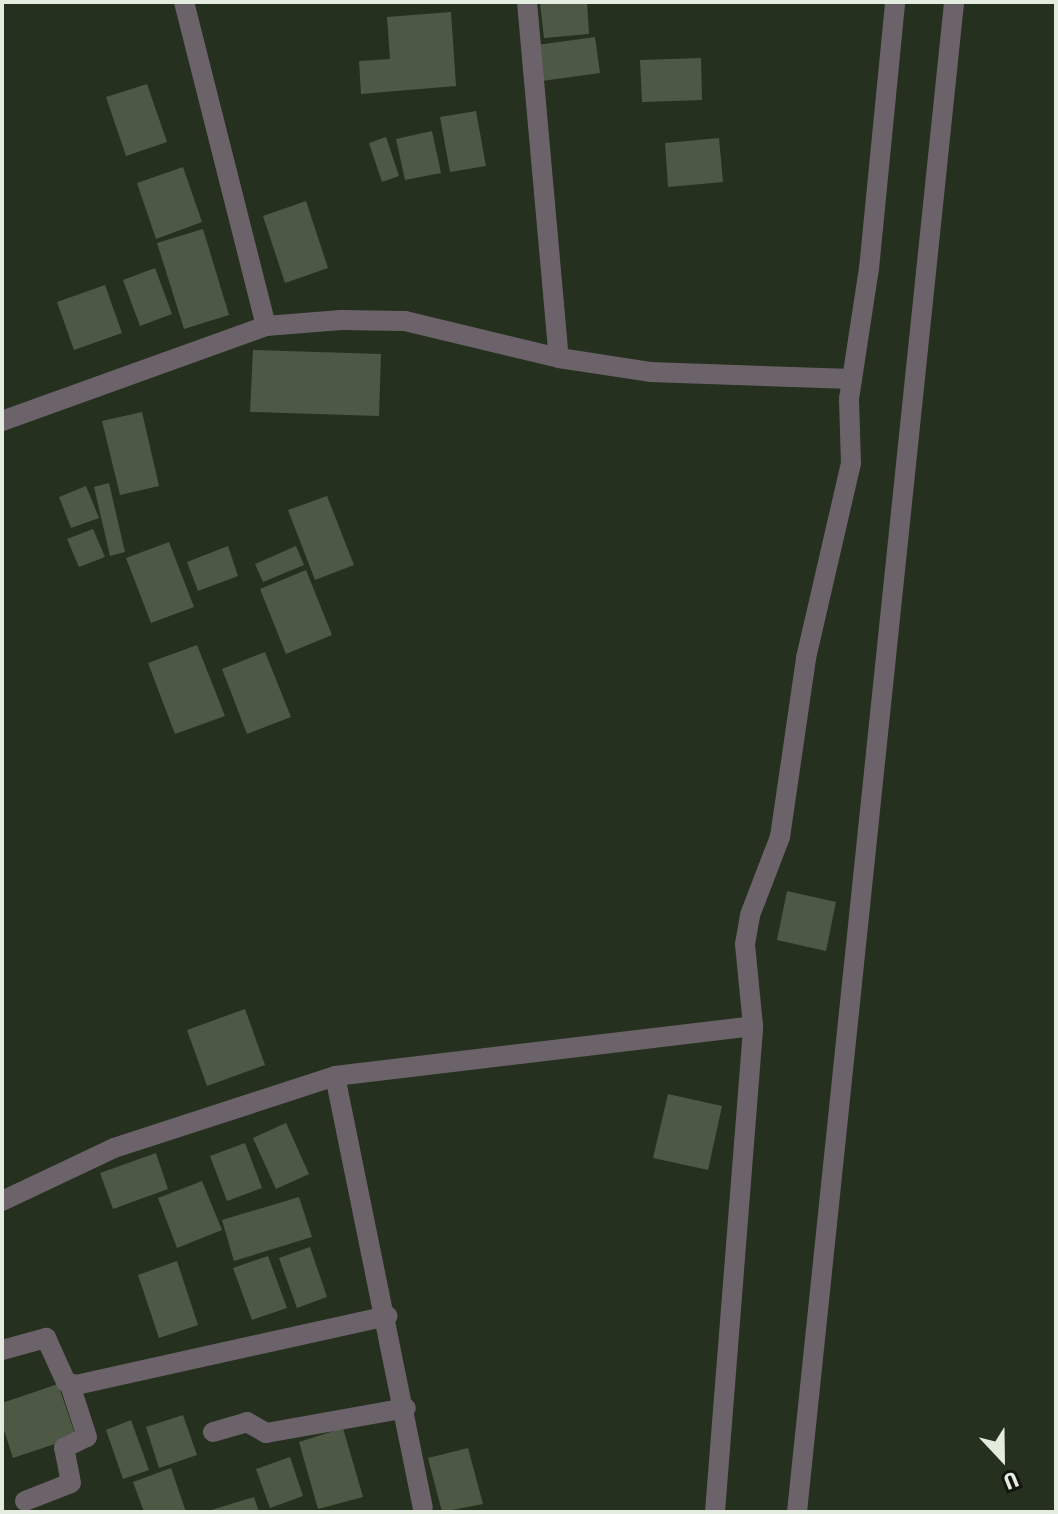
<!DOCTYPE html>
<html>
<head>
<meta charset="utf-8">
<style>
  body { margin:0 }
  #map { position:relative; width:1058px; height:1514px; overflow:hidden; background:#25301e; font-family:"Fira Sans Condensed",sans-serif }
  div>[style] { position:absolute }
  .building>* { inset:0; background:#4d5945 }
  .minor>* { height:20px; margin:-10px; padding:0 10px; transform-origin:10px; border-radius:10px; background:#6c636a }
  span { translate:-50% -50%; white-space:nowrap; text-align:center; line-height:1.15; -webkit-text-stroke:6px #12160e; paint-order:stroke }
  .frame { position:absolute; inset:0; border:4px solid #e4ece0; pointer-events:none }
  .north { position:absolute; left:962px; top:1418px; width:80px; height:80px; -webkit-text-stroke:6px #12160e; paint-order:stroke; rotate:158deg; font-size:22px; font-weight:700; line-height:32px; text-align:center; color:#e4ece0 }
  .north::after { content:''; display:block; margin:auto; width:28px; height:36px; background:#e4ece0; clip-path:polygon(50% 0,100% 100%,50% 72%,0 100%) }
</style>
</head>
<body>
<div id="map">
  <div class="building">
    <i style="clip-path:polygon(540px 2px,587px 2px,589px 34px,544px 38px)"></i>
    <i style="clip-path:polygon(451px 12px,456px 86px,361px 94px,359px 61px,390px 59px,387px 17px)"></i>
    <i style="clip-path:polygon(595px 37px,600px 73px,542px 81px,537px 45px)"></i>
    <i style="clip-path:polygon(701px 58px,702px 100px,642px 102px,640px 60px)"></i>
    <i style="clip-path:polygon(147px 84px,167px 142px,126px 156px,106px 97px)"></i>
    <i style="clip-path:polygon(476px 111px,486px 166px,450px 172px,440px 117px)"></i>
    <i style="clip-path:polygon(432px 131px,441px 173px,405px 180px,396px 139px)"></i>
    <i style="clip-path:polygon(386px 137px,399px 176px,382px 182px,369px 143px)"></i>
    <i style="clip-path:polygon(719px 138px,723px 182px,668px 187px,665px 143px)"></i>
    <i style="clip-path:polygon(183px 167px,202px 222px,156px 239px,137px 183px)"></i>
    <i style="clip-path:polygon(306px 201px,328px 268px,285px 283px,263px 216px)"></i>
    <i style="clip-path:polygon(203px 229px,229px 315px,184px 329px,157px 243px)"></i>
    <i style="clip-path:polygon(155px 268px,172px 314px,140px 326px,123px 280px)"></i>
    <i style="clip-path:polygon(105px 285px,122px 333px,74px 350px,57px 302px)"></i>
    <i style="clip-path:polygon(253px 350px,381px 354px,379px 416px,250px 412px)"></i>
    <i style="clip-path:polygon(142px 412px,159px 486px,120px 495px,102px 421px)"></i>
    <i style="clip-path:polygon(109px 483px,125px 552px,110px 556px,94px 487px)"></i>
    <i style="clip-path:polygon(86px 486px,99px 518px,71px 528px,59px 497px)"></i>
    <i style="clip-path:polygon(327px 496px,354px 565px,315px 580px,288px 510px)"></i>
    <i style="clip-path:polygon(93px 529px,105px 557px,79px 567px,67px 539px)"></i>
    <i style="clip-path:polygon(169px 542px,194px 607px,151px 623px,126px 558px)"></i>
    <i style="clip-path:polygon(228px 546px,238px 576px,198px 591px,187px 562px)"></i>
    <i style="clip-path:polygon(296px 546px,304px 565px,263px 582px,255px 564px)"></i>
    <i style="clip-path:polygon(306px 570px,332px 635px,286px 654px,260px 589px)"></i>
    <i style="clip-path:polygon(197px 645px,225px 716px,175px 734px,148px 663px)"></i>
    <i style="clip-path:polygon(265px 652px,291px 717px,247px 734px,222px 669px)"></i>
    <i style="clip-path:polygon(787px 891px,836px 902px,826px 951px,777px 940px)"></i>
    <i style="clip-path:polygon(245px 1009px,265px 1065px,207px 1086px,187px 1030px)"></i>
    <i style="clip-path:polygon(668px 1094px,722px 1106px,708px 1170px,653px 1158px)"></i>
    <i style="clip-path:polygon(286px 1123px,309px 1174px,276px 1189px,253px 1138px)"></i>
    <i style="clip-path:polygon(245px 1143px,262px 1188px,227px 1201px,210px 1156px)"></i>
    <i style="clip-path:polygon(156px 1153px,168px 1189px,113px 1209px,100px 1173px)"></i>
    <i style="clip-path:polygon(202px 1181px,222px 1230px,177px 1248px,158px 1198px)"></i>
    <i style="clip-path:polygon(299px 1197px,312px 1237px,234px 1261px,222px 1220px)"></i>
    <i style="clip-path:polygon(310px 1247px,327px 1297px,297px 1308px,279px 1258px)"></i>
    <i style="clip-path:polygon(268px 1256px,287px 1308px,252px 1320px,233px 1268px)"></i>
    <i style="clip-path:polygon(177px 1261px,198px 1325px,159px 1338px,138px 1275px)"></i>
    <i style="clip-path:polygon(58px 1384px,76px 1437px,13px 1458px,2px 1424px,2px 1403px)"></i>
    <i style="clip-path:polygon(183px 1415px,197px 1455px,159px 1468px,146px 1427px)"></i>
    <i style="clip-path:polygon(131px 1420px,149px 1470px,123px 1479px,106px 1430px)"></i>
    <i style="clip-path:polygon(343px 1428px,363px 1497px,318px 1509px,299px 1442px)"></i>
    <i style="clip-path:polygon(468px 1448px,483px 1504px,442px 1512px,428px 1458px)"></i>
    <i style="clip-path:polygon(290px 1457px,303px 1496px,270px 1508px,256px 1469px)"></i>
    <i style="clip-path:polygon(171px 1468px,186px 1512px,144px 1512px,133px 1482px)"></i>
    <i style="clip-path:polygon(254px 1497px,259px 1512px,208px 1512px,208px 1511px)"></i>
  </div>
  <div class="minor">
    <i style="left:184px;top:2px;width:334px;rotate:75.8deg"></i>
    <i style="left:527px;top:2px;width:357px;rotate:84.9deg"></i>
    <i style="left:2px;top:421px;width:281px;rotate:-19.8deg"></i>
    <i style="left:266px;top:326px;width:75px;rotate:-4.6deg"></i>
    <i style="left:341px;top:320px;width:64px;rotate:0.9deg"></i>
    <i style="left:405px;top:321px;width:158px;rotate:13.5deg"></i>
    <i style="left:559px;top:358px;width:92px;rotate:8.7deg"></i>
    <i style="left:650px;top:372px;width:202px;rotate:2deg"></i>
    <i style="left:335px;top:1076px;width:440px;rotate:78.5deg"></i>
    <i style="left:2px;top:1201px;width:124px;rotate:-25.3deg"></i>
    <i style="left:114px;top:1148px;width:232px;rotate:-18deg"></i>
    <i style="left:335px;top:1076px;width:421px;rotate:-6.8deg"></i>
    <i style="left:2px;top:1350px;width:46px;rotate:-15.3deg"></i>
    <i style="left:46px;top:1338px;width:48px;rotate:65.6deg"></i>
    <i style="left:66px;top:1382px;width:10px;rotate:17deg"></i>
    <i style="left:76px;top:1385px;width:319px;rotate:-12.5deg"></i>
    <i style="left:213px;top:1432px;width:35px;rotate:-16deg"></i>
    <i style="left:247px;top:1422px;width:22px;rotate:30deg"></i>
    <i style="left:266px;top:1433px;width:142px;rotate:-10.1deg"></i>
    <i style="left:25px;top:1501px;width:49px;rotate:-21.4deg"></i>
    <i style="left:71px;top:1483px;width:36px;rotate:-101deg"></i>
    <i style="left:64px;top:1448px;width:25px;rotate:-26deg"></i>
    <i style="left:87px;top:1437px;width:55px;rotate:-108.1deg"></i>
    <i style="left:715px;top:1512px;width:487px;rotate:-85.5deg"></i>
    <i style="left:753px;top:1026px;width:82px;rotate:-95.6deg"></i>
    <i style="left:745px;top:944px;width:29px;rotate:-80deg"></i>
    <i style="left:750px;top:915px;width:84px;rotate:-69deg"></i>
    <i style="left:780px;top:837px;width:181px;rotate:-81.7deg"></i>
    <i style="left:806px;top:658px;width:200px;rotate:-77deg"></i>
    <i style="left:851px;top:463px;width:64px;rotate:-91.8deg"></i>
    <i style="left:849px;top:399px;width:132px;rotate:-81.3deg"></i>
    <i style="left:869px;top:269px;width:268px;rotate:-84.4deg"></i>
    <i style="left:797px;top:1512px;width:1518px;rotate:-84.06deg"></i>
  </div>
  <div class="frame"></div>
  <div class="north">U</div>
</div>
</body>
</html>
